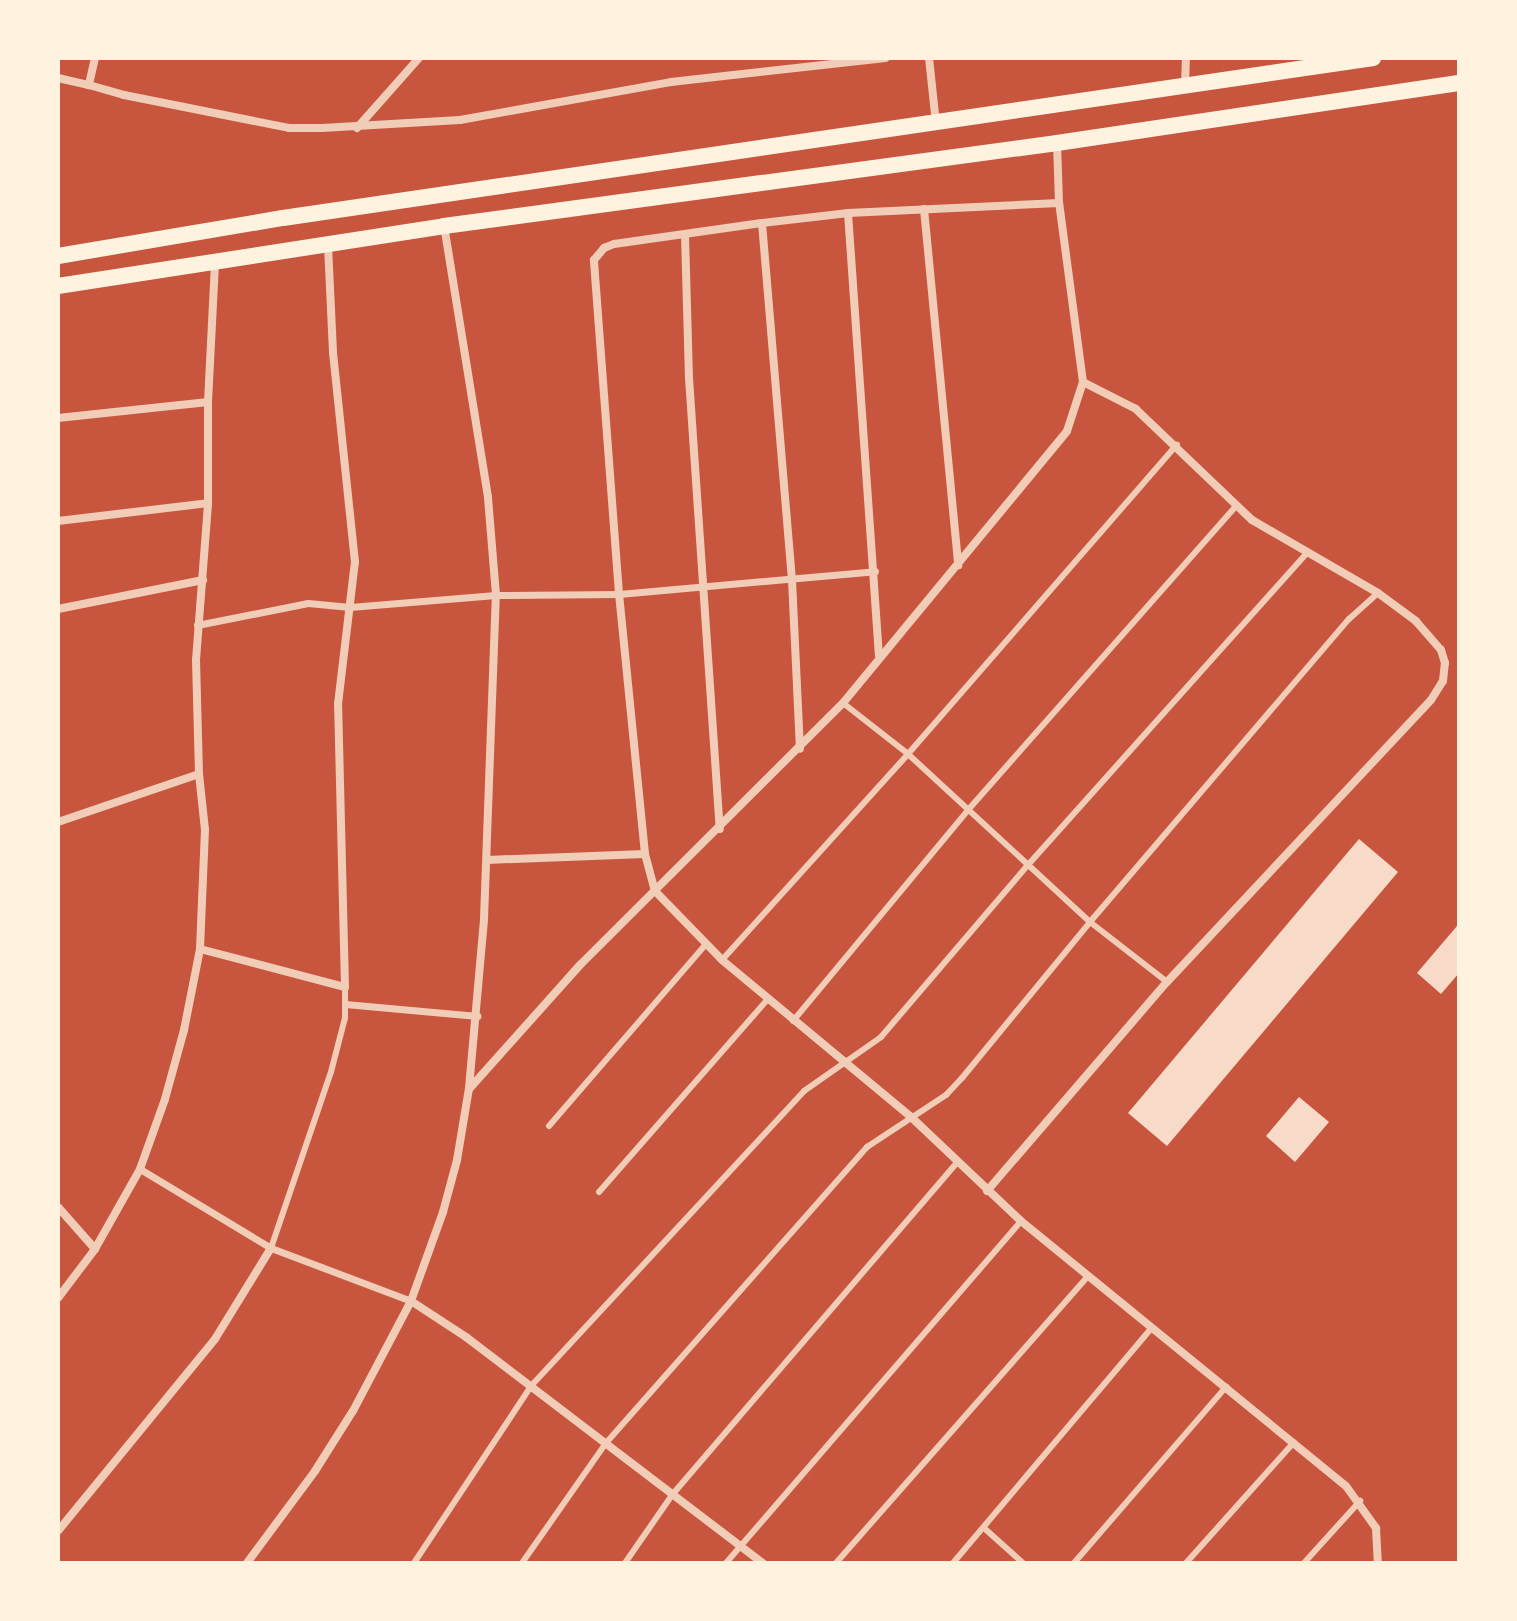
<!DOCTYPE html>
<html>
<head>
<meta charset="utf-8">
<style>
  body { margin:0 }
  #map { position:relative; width:1517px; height:1621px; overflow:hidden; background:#c8553d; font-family:Poppins,sans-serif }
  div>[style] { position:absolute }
  .building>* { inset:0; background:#f7dbc8 }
  .service>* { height:6px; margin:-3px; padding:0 3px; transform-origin:3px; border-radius:3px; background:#f1ccb7 }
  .pedestrian>* { height:7px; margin:-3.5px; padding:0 3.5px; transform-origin:3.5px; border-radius:3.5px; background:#f1ccb7 }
  .minor>* { height:8px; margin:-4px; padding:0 4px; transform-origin:4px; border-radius:4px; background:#f1ccb7 }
  .secondary>* { height:16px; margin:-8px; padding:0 8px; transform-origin:8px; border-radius:8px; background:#fff3e0 }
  span { translate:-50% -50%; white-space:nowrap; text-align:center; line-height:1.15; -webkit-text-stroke:6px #fff3e0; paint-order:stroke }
  .frame { position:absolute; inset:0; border:60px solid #fff3e0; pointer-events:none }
</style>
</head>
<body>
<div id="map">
  <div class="building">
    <i style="clip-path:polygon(1359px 839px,1398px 872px,1167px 1146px,1128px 1113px)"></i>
    <i style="clip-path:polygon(1457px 926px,1459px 973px,1441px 994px,1417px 973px)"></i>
    <i style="clip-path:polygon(1299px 1097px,1329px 1122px,1295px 1162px,1266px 1136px)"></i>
  </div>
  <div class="service">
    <i style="left:843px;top:703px;width:83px;rotate:38.1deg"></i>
    <i style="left:908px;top:754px;width:248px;rotate:42.7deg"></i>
    <i style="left:1090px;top:922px;width:98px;rotate:37.9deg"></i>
    <i style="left:722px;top:960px;width:278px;rotate:-47.9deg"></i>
    <i style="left:908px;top:754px;width:410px;rotate:-49deg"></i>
    <i style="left:793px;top:1021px;width:274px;rotate:-50.3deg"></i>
    <i style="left:968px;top:810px;width:405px;rotate:-48.6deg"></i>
    <i style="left:549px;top:1126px;width:240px;rotate:-49.2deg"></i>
    <i style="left:599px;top:1192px;width:255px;rotate:-48.8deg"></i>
    <i style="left:271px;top:1248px;width:186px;rotate:-71.2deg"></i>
    <i style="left:331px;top:1072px;width:56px;rotate:-75.5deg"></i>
    <i style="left:345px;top:1018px;width:31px;rotate:-90deg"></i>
    <i style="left:984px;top:1528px;width:52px;rotate:41.9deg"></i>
    <i style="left:414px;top:1563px;width:212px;rotate:-56.5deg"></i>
    <i style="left:531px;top:1386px;width:402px;rotate:-47.2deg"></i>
    <i style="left:804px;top:1091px;width:94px;rotate:-35deg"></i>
    <i style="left:881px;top:1037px;width:225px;rotate:-49.5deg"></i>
    <i style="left:1027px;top:866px;width:420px;rotate:-48.2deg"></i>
    <i style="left:522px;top:1563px;width:146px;rotate:-55deg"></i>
    <i style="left:606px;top:1443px;width:395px;rotate:-48.6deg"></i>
    <i style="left:867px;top:1147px;width:95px;rotate:-33.4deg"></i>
    <i style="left:946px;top:1095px;width:23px;rotate:-47deg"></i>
    <i style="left:962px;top:1078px;width:202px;rotate:-50.6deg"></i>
    <i style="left:1090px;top:922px;width:399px;rotate:-49.5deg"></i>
    <i style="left:1349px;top:619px;width:39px;rotate:-42deg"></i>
    <i style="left:625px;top:1563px;width:83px;rotate:-55.3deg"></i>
    <i style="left:672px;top:1495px;width:438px;rotate:-49.4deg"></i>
    <i style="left:726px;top:1563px;width:452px;rotate:-49.2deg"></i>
    <i style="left:836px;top:1563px;width:382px;rotate:-48.7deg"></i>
    <i style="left:953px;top:1563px;width:307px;rotate:-49.8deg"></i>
    <i style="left:1074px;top:1563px;width:233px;rotate:-49.2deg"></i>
    <i style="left:1186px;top:1563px;width:162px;rotate:-48.2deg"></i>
    <i style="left:1304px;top:1563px;width:84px;rotate:-47.9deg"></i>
  </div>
  <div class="pedestrian">
    <i style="left:197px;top:625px;width:113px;rotate:-11.2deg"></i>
    <i style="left:308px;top:603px;width:42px;rotate:5.4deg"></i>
    <i style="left:350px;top:607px;width:146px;rotate:-4.7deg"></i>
    <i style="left:496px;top:595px;width:123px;rotate:-0.5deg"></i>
    <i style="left:619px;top:594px;width:257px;rotate:-5.1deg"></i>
    <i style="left:345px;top:1004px;width:133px;rotate:5.2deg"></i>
    <i style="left:140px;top:1169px;width:153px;rotate:31.1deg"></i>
    <i style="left:271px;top:1248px;width:150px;rotate:20.7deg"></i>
  </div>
  <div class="minor">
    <i style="left:95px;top:58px;width:28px;rotate:103deg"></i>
    <i style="left:89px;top:85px;width:36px;rotate:16deg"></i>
    <i style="left:124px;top:95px;width:168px;rotate:11.3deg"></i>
    <i style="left:289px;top:128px;width:33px"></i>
    <i style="left:322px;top:128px;width:138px;rotate:-3.3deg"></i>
    <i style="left:460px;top:120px;width:214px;rotate:-10.2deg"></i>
    <i style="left:671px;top:82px;width:216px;rotate:-6.4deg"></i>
    <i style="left:929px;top:58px;width:66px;rotate:83.9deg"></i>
    <i style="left:58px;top:78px;width:32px;rotate:13deg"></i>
    <i style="left:1185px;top:85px;width:27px;rotate:-88deg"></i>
    <i style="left:357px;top:128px;width:94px;rotate:-48.5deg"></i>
    <i style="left:924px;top:209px;width:358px;rotate:84.5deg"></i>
    <i style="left:848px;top:213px;width:443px;rotate:86deg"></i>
    <i style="left:762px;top:223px;width:358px;rotate:85.2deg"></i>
    <i style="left:792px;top:580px;width:169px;rotate:87.3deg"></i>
    <i style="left:685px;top:235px;width:143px;rotate:88.4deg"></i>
    <i style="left:689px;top:378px;width:452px;rotate:86.1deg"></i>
    <i style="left:58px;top:418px;width:151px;rotate:-6.1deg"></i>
    <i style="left:58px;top:521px;width:151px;rotate:-6.8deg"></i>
    <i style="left:58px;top:609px;width:148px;rotate:-11.3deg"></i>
    <i style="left:58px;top:822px;width:149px;rotate:-18.8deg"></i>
    <i style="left:645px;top:854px;width:261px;rotate:-95.7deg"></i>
    <i style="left:619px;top:594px;width:335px;rotate:-94.3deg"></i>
    <i style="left:594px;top:260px;width:16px;rotate:-50deg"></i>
    <i style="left:604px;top:248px;width:11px;rotate:-22deg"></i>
    <i style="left:614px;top:244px;width:149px;rotate:-8.1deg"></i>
    <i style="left:762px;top:223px;width:87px;rotate:-6.6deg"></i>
    <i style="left:848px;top:213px;width:211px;rotate:-2.7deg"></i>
    <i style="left:487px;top:860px;width:158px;rotate:-2.2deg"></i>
    <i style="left:645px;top:854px;width:38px;rotate:75deg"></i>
    <i style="left:655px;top:891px;width:96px;rotate:45.8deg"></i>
    <i style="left:722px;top:960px;width:244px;rotate:39.7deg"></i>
    <i style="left:910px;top:1116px;width:153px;rotate:43.4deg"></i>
    <i style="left:1021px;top:1221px;width:419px;rotate:39.2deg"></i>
    <i style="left:1346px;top:1486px;width:52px;rotate:54.5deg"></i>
    <i style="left:1376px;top:1528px;width:35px;rotate:87deg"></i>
    <i style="left:200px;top:949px;width:150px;rotate:14.7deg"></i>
    <i style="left:345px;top:987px;width:283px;rotate:-91.4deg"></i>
    <i style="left:338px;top:704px;width:143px;rotate:-83.2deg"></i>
    <i style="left:355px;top:562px;width:211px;rotate:-96deg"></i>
    <i style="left:333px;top:352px;width:107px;rotate:-92.7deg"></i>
    <i style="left:470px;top:1088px;width:166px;rotate:-48.2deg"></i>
    <i style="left:581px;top:964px;width:370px;rotate:-44.9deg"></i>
    <i style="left:843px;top:703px;width:352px;rotate:-50.5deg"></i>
    <i style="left:1067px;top:431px;width:52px;rotate:-71.9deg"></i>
    <i style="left:1083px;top:382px;width:181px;rotate:-97.6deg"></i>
    <i style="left:1059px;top:203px;width:60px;rotate:-91.9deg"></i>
    <i style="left:987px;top:1191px;width:276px;rotate:-49.3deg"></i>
    <i style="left:1167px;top:982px;width:386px;rotate:-46.9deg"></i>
    <i style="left:1431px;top:700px;width:22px;rotate:-58deg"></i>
    <i style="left:1443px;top:681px;width:18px;rotate:-84deg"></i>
    <i style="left:1445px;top:663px;width:14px;rotate:-107deg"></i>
    <i style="left:1441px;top:650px;width:38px;rotate:-131deg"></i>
    <i style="left:1416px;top:621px;width:47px;rotate:-143.6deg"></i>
    <i style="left:1378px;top:593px;width:146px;rotate:-149.9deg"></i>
    <i style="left:1252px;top:520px;width:161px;rotate:-136.3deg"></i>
    <i style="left:1136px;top:409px;width:59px;rotate:-153deg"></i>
    <i style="left:58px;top:1207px;width:56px;rotate:48.6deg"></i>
    <i style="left:58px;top:1298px;width:61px;rotate:-52.9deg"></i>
    <i style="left:95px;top:1249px;width:92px;rotate:-60.6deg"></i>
    <i style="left:140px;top:1169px;width:74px;rotate:-70.3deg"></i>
    <i style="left:165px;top:1099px;width:72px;rotate:-74.6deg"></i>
    <i style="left:184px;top:1030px;width:83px;rotate:-78.8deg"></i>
    <i style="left:200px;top:949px;width:119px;rotate:-87.6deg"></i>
    <i style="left:205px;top:830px;width:56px;rotate:-96.1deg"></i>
    <i style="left:199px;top:774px;width:114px;rotate:-91.5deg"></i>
    <i style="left:196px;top:660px;width:157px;rotate:-85.6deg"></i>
    <i style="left:208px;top:503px;width:101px;rotate:-90deg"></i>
    <i style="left:208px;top:402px;width:138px;rotate:-87.1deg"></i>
    <i style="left:411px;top:1301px;width:66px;rotate:33.2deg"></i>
    <i style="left:466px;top:1337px;width:373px;rotate:37.3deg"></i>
    <i style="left:58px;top:1531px;width:248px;rotate:-50.7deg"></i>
    <i style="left:215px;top:1339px;width:107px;rotate:-58.4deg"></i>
    <i style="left:247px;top:1563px;width:114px;rotate:-53.5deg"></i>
    <i style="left:315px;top:1471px;width:71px;rotate:-57.7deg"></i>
    <i style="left:353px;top:1411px;width:124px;rotate:-62.2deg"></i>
    <i style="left:411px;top:1301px;width:95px;rotate:-70.2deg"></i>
    <i style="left:443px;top:1212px;width:54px;rotate:-74.9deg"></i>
    <i style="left:457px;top:1160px;width:73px;rotate:-80.5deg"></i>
    <i style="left:469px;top:1088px;width:170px;rotate:-84.9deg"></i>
    <i style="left:484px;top:919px;width:324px;rotate:-87.9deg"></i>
    <i style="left:496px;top:595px;width:98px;rotate:-94.7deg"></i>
    <i style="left:488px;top:497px;width:275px;rotate:-99.2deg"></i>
  </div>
  <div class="secondary">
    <i style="left:58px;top:256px;width:228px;rotate:-9.6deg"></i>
    <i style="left:283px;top:218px;width:1102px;rotate:-8.35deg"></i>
    <i style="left:58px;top:286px;width:391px;rotate:-8.8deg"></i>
    <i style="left:444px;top:226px;width:619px;rotate:-7.71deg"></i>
    <i style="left:1057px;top:143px;width:406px;rotate:-8.5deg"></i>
  </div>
  <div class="frame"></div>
</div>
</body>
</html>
